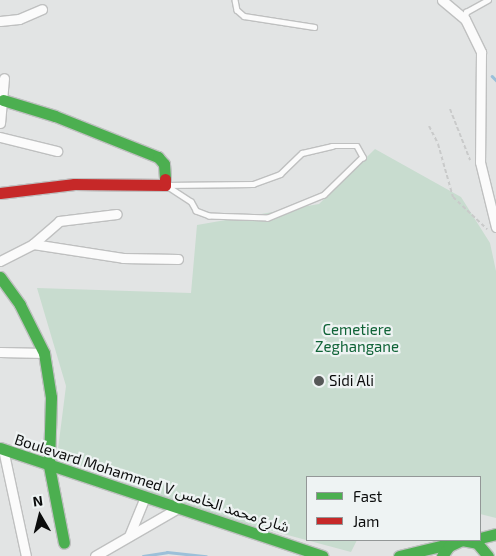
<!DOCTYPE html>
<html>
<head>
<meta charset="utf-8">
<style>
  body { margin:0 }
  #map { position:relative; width:496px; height:556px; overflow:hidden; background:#e2e4e4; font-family:"Exo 2","Noto Sans Arabic",sans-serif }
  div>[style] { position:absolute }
  .green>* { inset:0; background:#c8dccf }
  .stream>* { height:2.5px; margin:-1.25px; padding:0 1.25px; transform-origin:1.25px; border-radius:1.25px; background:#9cc0d9 }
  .path>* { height:2px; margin-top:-1px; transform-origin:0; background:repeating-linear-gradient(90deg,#c9caca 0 4px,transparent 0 6.5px) }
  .roads { filter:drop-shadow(1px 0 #bfc0c0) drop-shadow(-1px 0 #bfc0c0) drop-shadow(0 1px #bfc0c0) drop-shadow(0 -1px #bfc0c0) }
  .lane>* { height:4.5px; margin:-2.25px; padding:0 2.25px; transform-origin:2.25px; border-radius:2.25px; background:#fbfbfb }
  .street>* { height:9px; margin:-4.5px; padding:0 4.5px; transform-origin:4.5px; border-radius:4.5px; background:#fbfbfb }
  .fast>* { height:11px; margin:-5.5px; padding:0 5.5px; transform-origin:5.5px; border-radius:5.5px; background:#4caf50 }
  .jam>* { height:11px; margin:-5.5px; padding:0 5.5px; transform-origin:5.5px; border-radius:5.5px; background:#c62828 }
  .dots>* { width:14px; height:14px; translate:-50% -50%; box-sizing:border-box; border:2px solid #eef3f3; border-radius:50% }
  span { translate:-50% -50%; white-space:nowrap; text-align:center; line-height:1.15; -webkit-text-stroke:4.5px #eef3f3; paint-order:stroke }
  .park-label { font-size:15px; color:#106337 }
  .poi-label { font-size:15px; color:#0b0c0c }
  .left { translate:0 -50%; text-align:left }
  .street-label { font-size:15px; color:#0b0c0c }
  .legend { position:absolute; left:306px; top:476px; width:175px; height:65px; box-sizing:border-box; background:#eef3f3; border:1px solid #939797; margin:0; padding:6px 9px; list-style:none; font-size:15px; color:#0b0c0c }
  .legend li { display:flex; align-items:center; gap:10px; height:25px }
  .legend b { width:25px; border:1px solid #939797 }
  .north { position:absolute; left:15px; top:491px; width:50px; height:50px; -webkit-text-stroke:4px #eef3f3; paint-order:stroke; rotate:352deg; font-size:14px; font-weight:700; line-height:20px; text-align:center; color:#0b0c0c }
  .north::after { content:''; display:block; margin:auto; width:18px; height:22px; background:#0b0c0c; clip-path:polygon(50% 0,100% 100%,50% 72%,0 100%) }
</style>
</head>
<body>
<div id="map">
  <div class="green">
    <i style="clip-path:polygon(375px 149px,461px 197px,490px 243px,496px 271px,496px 518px,480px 514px,480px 477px,307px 477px,307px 540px,357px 540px,351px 552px,209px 514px,57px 457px,66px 386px,37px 288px,191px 293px,197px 225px,319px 204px)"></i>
  </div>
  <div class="stream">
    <i style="left:492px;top:76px;width:6px;rotate:45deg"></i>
    <i style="left:143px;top:556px;width:24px;rotate:-9deg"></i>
    <i style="left:167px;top:552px;width:39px;rotate:6deg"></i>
  </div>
  <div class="path">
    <i style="left:450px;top:109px;width:55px;rotate:68.6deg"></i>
    <i style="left:429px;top:126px;width:20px;rotate:63deg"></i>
    <i style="left:438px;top:144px;width:55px;rotate:74.2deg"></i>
    <i style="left:453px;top:197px;width:47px;rotate:43.3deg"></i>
  </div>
  <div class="roads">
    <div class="lane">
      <i style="left:235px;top:0;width:10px;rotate:79deg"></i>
      <i style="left:237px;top:10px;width:9px;rotate:41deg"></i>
      <i style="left:244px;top:16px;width:71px;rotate:8.9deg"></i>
      <i style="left:465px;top:19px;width:7px;rotate:-82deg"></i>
      <i style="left:466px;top:12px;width:25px;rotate:-29deg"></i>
      <i style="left:332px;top:146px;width:25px"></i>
      <i style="left:357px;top:146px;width:13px;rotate:61deg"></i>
      <i style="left:363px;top:157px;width:54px;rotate:135.7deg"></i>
      <i style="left:324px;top:195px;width:61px;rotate:157.7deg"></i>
      <i style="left:268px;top:218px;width:59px;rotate:-178.1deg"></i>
      <i style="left:209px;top:216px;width:14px;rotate:-159deg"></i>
      <i style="left:196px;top:211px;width:10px;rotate:-119deg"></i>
      <i style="left:191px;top:202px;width:31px;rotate:-147deg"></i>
      <i style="left:165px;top:185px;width:88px;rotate:-0.7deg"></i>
      <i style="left:253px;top:184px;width:29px;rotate:-20deg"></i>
      <i style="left:280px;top:174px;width:30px;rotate:-44deg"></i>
      <i style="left:302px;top:153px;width:31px;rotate:-13deg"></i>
    </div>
    <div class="street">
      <i style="left:442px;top:0;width:30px;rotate:40deg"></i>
      <i style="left:465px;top:19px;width:37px;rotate:64deg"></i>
      <i style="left:481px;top:52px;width:110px;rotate:90.5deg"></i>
      <i style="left:480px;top:162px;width:67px;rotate:76.2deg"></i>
      <i style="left:0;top:21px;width:19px;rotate:-6deg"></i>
      <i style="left:19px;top:19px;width:25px;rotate:-23deg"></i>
      <i style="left:0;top:123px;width:45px;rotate:-84.9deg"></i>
      <i style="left:0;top:137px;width:59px;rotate:13.8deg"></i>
      <i style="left:33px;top:244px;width:91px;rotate:8.8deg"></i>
      <i style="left:123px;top:258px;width:55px;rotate:1deg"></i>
      <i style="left:0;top:261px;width:37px;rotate:-27deg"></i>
      <i style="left:33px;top:244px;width:35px;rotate:-41deg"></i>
      <i style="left:59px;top:221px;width:58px;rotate:-6.9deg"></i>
      <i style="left:0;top:352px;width:44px;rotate:1.3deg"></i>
      <i style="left:3px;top:449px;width:109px;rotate:77.9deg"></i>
      <i style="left:129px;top:536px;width:42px;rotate:-67.7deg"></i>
      <i style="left:95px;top:556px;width:96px;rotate:-30deg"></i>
    </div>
    <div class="fast">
      <i style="left:3px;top:100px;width:54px;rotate:17.1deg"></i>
      <i style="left:55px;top:116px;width:111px;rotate:21.7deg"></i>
      <i style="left:158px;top:157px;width:9px;rotate:49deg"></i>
      <i style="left:164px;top:164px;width:15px;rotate:86deg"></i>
      <i style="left:0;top:277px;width:34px;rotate:54deg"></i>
      <i style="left:20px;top:305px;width:54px;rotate:63.4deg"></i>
      <i style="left:44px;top:353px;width:45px;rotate:81deg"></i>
      <i style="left:51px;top:397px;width:69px;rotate:91.7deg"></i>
      <i style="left:49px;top:466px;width:78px;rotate:79deg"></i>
      <i style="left:0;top:448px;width:340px;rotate:18.5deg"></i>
      <i style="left:480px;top:538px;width:16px;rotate:-14deg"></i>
      <i style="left:399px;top:556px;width:56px;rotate:-13.5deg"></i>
      <i style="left:442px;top:556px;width:12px;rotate:-55deg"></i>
      <i style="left:449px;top:546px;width:14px;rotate:-25deg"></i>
      <i style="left:462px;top:540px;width:15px;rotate:11deg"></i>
      <i style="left:477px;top:543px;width:17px;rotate:50deg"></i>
    </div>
    <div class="jam">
      <i style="left:0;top:193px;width:75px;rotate:-6.9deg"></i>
      <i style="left:74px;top:184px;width:91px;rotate:0.6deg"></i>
      <i style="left:165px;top:185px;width:6px;rotate:-90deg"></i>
    </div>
  </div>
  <div class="dots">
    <i style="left:319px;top:381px;background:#565858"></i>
  </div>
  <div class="park-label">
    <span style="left:357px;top:338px">Cemetiere<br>Zeghangane</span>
  </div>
  <div class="poi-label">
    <span class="left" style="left:329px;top:381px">Sidi Ali</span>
  </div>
  <div class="street-label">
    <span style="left:152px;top:483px;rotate:18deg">Boulevard Mohammed V شارع محمد الخامس</span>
  </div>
  <ul class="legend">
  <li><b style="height:6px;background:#4caf50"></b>Fast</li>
  <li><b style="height:6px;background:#c62828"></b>Jam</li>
  </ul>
  <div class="north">N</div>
</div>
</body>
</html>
